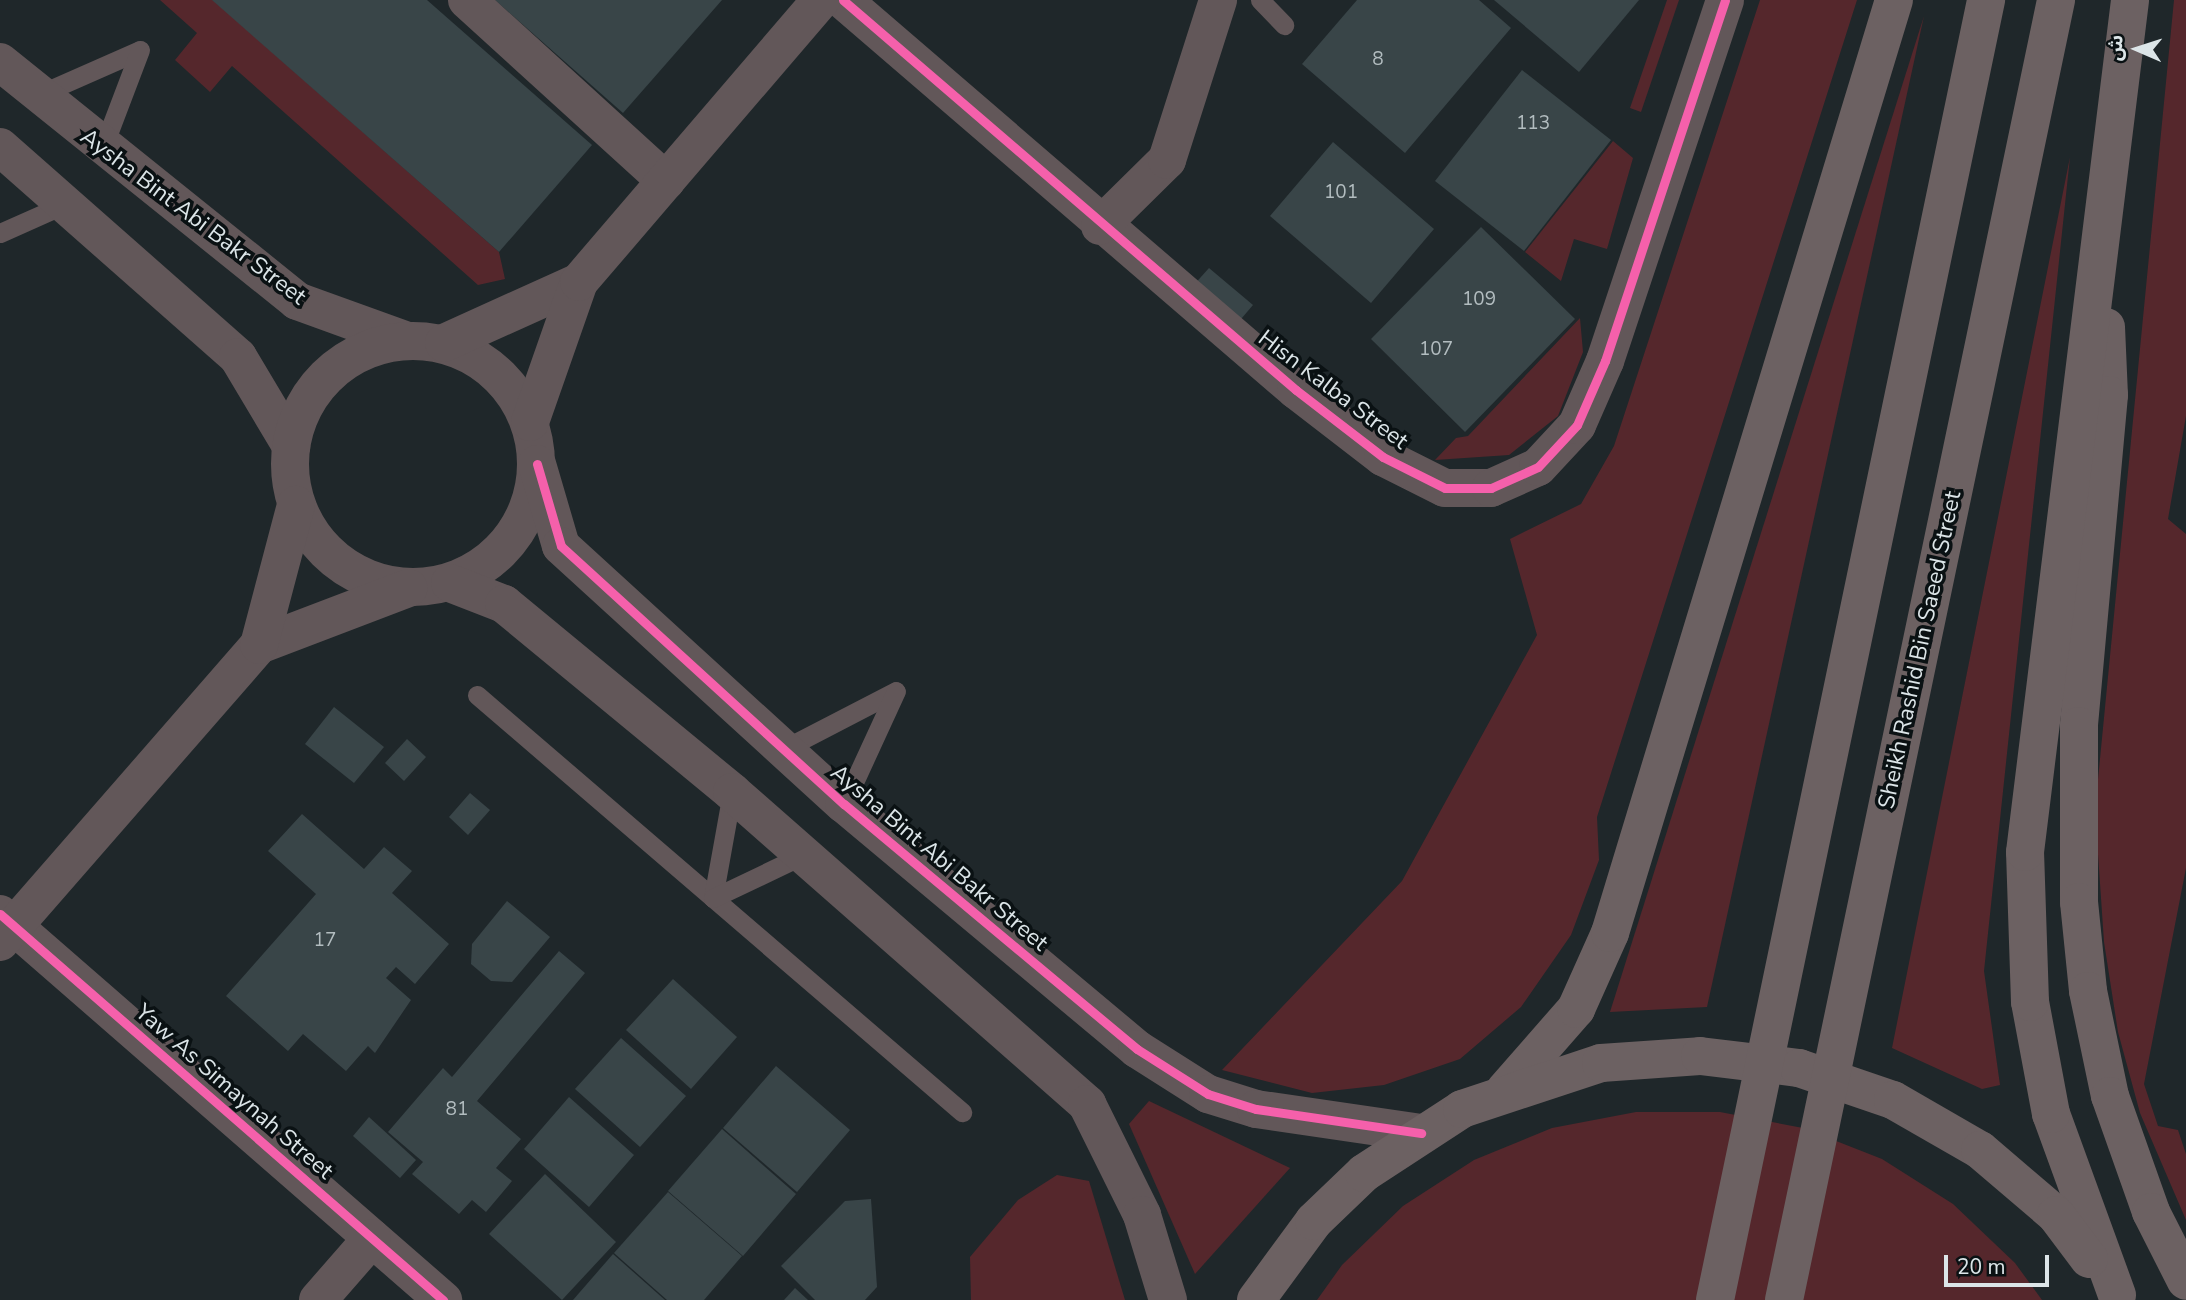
<!DOCTYPE html>
<html>
<head>
<meta charset="utf-8">
<style>
  body { margin:0 }
  #map { position:relative; width:2186px; height:1300px; overflow:hidden; background:#1f272a; font-family:"Nunito Sans","Noto Sans Arabic",sans-serif }
  div>[style] { position:absolute }
  .green>* { inset:0; background:#55272c }
  .building>* { inset:0; background:#394548 }
  .lane>* { height:19px; margin:-9.5px; padding:0 9.5px; transform-origin:9.5px; border-radius:9.5px; background:#625759 }
  .street>* { height:38px; margin:-19px; padding:0 19px; transform-origin:19px; border-radius:19px; background:#625759 }
  .street>.ring { margin:-19px; padding:0; box-sizing:content-box; background:none; border:38px solid #625759; border-radius:50% }
  .primary>* { height:38px; margin:-19px; padding:0 19px; transform-origin:19px; border-radius:19px; background:#6c6162 }
  .cycleway>* { height:9px; margin:-4.5px; padding:0 4.5px; transform-origin:4.5px; border-radius:4.5px; background:#f560ab }
  span { translate:-50% -50%; white-space:nowrap; text-align:center; line-height:1.15; -webkit-text-stroke:7px #0a1113; paint-order:stroke }
  .number-label { font-size:19px; color:#b3bdc0 }
  .number-label span { -webkit-text-stroke-width:0 }
  .street-label { font-size:23px; color:#dce5e8 }
  .north { position:absolute; left:2102px; top:14px; width:70px; height:70px; -webkit-text-stroke:5px #0a1113; paint-order:stroke; rotate:273deg; font-size:19px; font-weight:700; line-height:28px; text-align:center; color:#dce5e8 }
  .north::after { content:''; display:block; margin:auto; width:24px; height:32px; background:#dce5e8; clip-path:polygon(50% 0,100% 100%,50% 72%,0 100%) }
  .scale { position:absolute; left:1944px; top:1255px; width:105px; height:32px; box-sizing:border-box; border:4px solid #dce5e8; border-top:0; padding-left:9px; font-size:21px; line-height:24px; white-space:nowrap; color:#dce5e8; -webkit-text-stroke:5px #0a1113; paint-order:stroke }
</style>
</head>
<body>
<div id="map">
  <div class="green">
    <i style="clip-path:polygon(160px 0,213px 0,499px 252px,505px 279px,478px 285px,232px 66px,210px 92px,175px 60px,197px 33px)"></i>
    <i style="clip-path:polygon(1667px 0,1679px 0,1641px 112px,1630px 108px)"></i>
    <i style="clip-path:polygon(1760px 0,1857px 0,1597px 817px,1599px 860px,1571px 935px,1521px 1007px,1460px 1059px,1384px 1085px,1312px 1093px,1222px 1070px,1402px 881px,1537px 635px,1510px 539px,1581px 504px,1614px 446px)"></i>
    <i style="clip-path:polygon(2174px 0,2186px 0,2186px 416px,2168px 519px,2186px 534px,2186px 868px,2144px 1084px,2158px 1126px,2178px 1130px,2186px 1154px,2186px 1220px,2140px 1113px,2118px 1032px,2104px 942px,2095px 810px)"></i>
    <i style="clip-path:polygon(1924px 16px,1707px 1007px,1610px 1012px)"></i>
    <i style="clip-path:polygon(1613px 141px,1633px 158px,1607px 249px,1574px 239px,1561px 281px,1525px 252px)"></i>
    <i style="clip-path:polygon(2070px 157px,1984px 971px,2000px 1085px,1982px 1089px,1892px 1048px)"></i>
    <i style="clip-path:polygon(1580px 318px,1583px 352px,1558px 416px,1509px 455px,1435px 460px,1456px 438px,1468px 436px)"></i>
    <i style="clip-path:polygon(1149px 1101px,1290px 1168px,1195px 1274px,1129px 1124px)"></i>
    <i style="clip-path:polygon(1636px 1112px,1720px 1112px,1803px 1128px,1882px 1159px,1953px 1204px,2015px 1263px,2042px 1300px,1317px 1300px,1342px 1265px,1403px 1206px,1474px 1160px,1552px 1128px)"></i>
    <i style="clip-path:polygon(1057px 1175px,1089px 1181px,1125px 1300px,971px 1300px,970px 1257px,1018px 1200px)"></i>
  </div>
  <div class="building">
    <i style="clip-path:polygon(212px 0,427px 0,592px 145px,499px 252px)"></i>
    <i style="clip-path:polygon(495px 0,722px 0,623px 113px)"></i>
    <i style="clip-path:polygon(1357px 0,1479px 0,1511px 28px,1405px 153px,1302px 64px)"></i>
    <i style="clip-path:polygon(1494px 0,1639px 0,1579px 72px)"></i>
    <i style="clip-path:polygon(1522px 70px,1611px 140px,1524px 251px,1435px 181px)"></i>
    <i style="clip-path:polygon(1333px 142px,1434px 229px,1371px 303px,1270px 216px)"></i>
    <i style="clip-path:polygon(1481px 227px,1575px 319px,1465px 432px,1371px 339px)"></i>
    <i style="clip-path:polygon(1209px 268px,1253px 305px,1236px 325px,1192px 287px)"></i>
    <i style="clip-path:polygon(334px 707px,384px 747px,354px 783px,305px 744px)"></i>
    <i style="clip-path:polygon(407px 739px,426px 757px,404px 781px,385px 763px)"></i>
    <i style="clip-path:polygon(470px 793px,490px 810px,468px 835px,449px 817px)"></i>
    <i style="clip-path:polygon(302px 814px,364px 869px,384px 847px,412px 871px,392px 893px,449px 944px,415px 984px,396px 967px,386px 978px,411px 1000px,375px 1053px,368px 1046px,346px 1071px,303px 1034px,288px 1051px,226px 996px,316px 894px,268px 851px)"></i>
    <i style="clip-path:polygon(507px 901px,550px 937px,512px 982px,491px 981px,471px 964px,472px 944px)"></i>
    <i style="clip-path:polygon(559px 951px,585px 973px,477px 1101px,521px 1139px,496px 1168px,512px 1181px,486px 1212px,472px 1200px,459px 1214px,412px 1174px,423px 1162px,388px 1132px,443px 1068px,452px 1077px)"></i>
    <i style="clip-path:polygon(673px 979px,737px 1037px,691px 1089px,626px 1030px)"></i>
    <i style="clip-path:polygon(621px 1038px,686px 1096px,640px 1147px,575px 1089px)"></i>
    <i style="clip-path:polygon(776px 1066px,850px 1130px,797px 1192px,723px 1128px)"></i>
    <i style="clip-path:polygon(569px 1097px,634px 1155px,589px 1207px,524px 1149px)"></i>
    <i style="clip-path:polygon(369px 1117px,416px 1160px,400px 1178px,353px 1136px)"></i>
    <i style="clip-path:polygon(722px 1129px,796px 1194px,743px 1256px,668px 1191px)"></i>
    <i style="clip-path:polygon(545px 1174px,616px 1242px,562px 1300px,489px 1234px)"></i>
    <i style="clip-path:polygon(668px 1192px,742px 1256px,704px 1300px,667px 1300px,614px 1253px)"></i>
    <i style="clip-path:polygon(871px 1199px,877px 1287px,865px 1300px,815px 1300px,781px 1266px,845px 1201px)"></i>
    <i style="clip-path:polygon(613px 1254px,665px 1300px,573px 1300px)"></i>
    <i style="clip-path:polygon(795px 1288px,808px 1300px,784px 1300px)"></i>
  </div>
  <div class="lane">
    <i style="left:1260px;top:0;width:35px;rotate:46deg"></i>
    <i style="left:38px;top:95px;width:111px;rotate:-23.8deg"></i>
    <i style="left:102px;top:150px;width:107px;rotate:-69.2deg"></i>
    <i style="left:0;top:233px;width:71px;rotate:-24deg"></i>
    <i style="left:477px;top:695px;width:640px;rotate:40.69deg"></i>
    <i style="left:782px;top:750px;width:128px;rotate:-27.4deg"></i>
    <i style="left:844px;top:804px;width:124px;rotate:-65.3deg"></i>
    <i style="left:713px;top:898px;width:108px;rotate:-79.8deg"></i>
    <i style="left:713px;top:898px;width:100px;rotate:-25.5deg"></i>
  </div>
  <div class="street">
    <i style="left:467px;top:0;width:269px;rotate:42.3deg"></i>
    <i style="left:843px;top:0;width:598px;rotate:40.73deg"></i>
    <i style="left:1296px;top:390px;width:110px;rotate:37.6deg"></i>
    <i style="left:1383px;top:457px;width:69px;rotate:26.6deg"></i>
    <i style="left:1445px;top:488px;width:46px"></i>
    <i style="left:1491px;top:488px;width:51px;rotate:-24.1deg"></i>
    <i style="left:1538px;top:467px;width:57px;rotate:-47.1deg"></i>
    <i style="left:1577px;top:425px;width:70px;rotate:-66.4deg"></i>
    <i style="left:1605px;top:361px;width:380px;rotate:-71.6deg"></i>
    <i style="left:0;top:62px;width:381px;rotate:38.8deg"></i>
    <i style="left:297px;top:301px;width:115px;rotate:19.9deg"></i>
    <i style="left:0;top:147px;width:317px;rotate:41.4deg"></i>
    <i style="left:238px;top:357px;width:104px;rotate:59.2deg"></i>
    <i style="left:1100px;top:226px;width:94px;rotate:-44.6deg"></i>
    <i style="left:1167px;top:160px;width:168px;rotate:-72.3deg"></i>
    <i class="ring" style="left:290px;top:341px;width:208px;height:208px"></i>
    <i style="left:444px;top:343px;width:148px;rotate:-24.3deg"></i>
    <i style="left:530px;top:422px;width:148px;rotate:-70.7deg"></i>
    <i style="left:579px;top:282px;width:372px;rotate:-49.4deg"></i>
    <i style="left:537px;top:464px;width:85px;rotate:73.7deg"></i>
    <i style="left:561px;top:546px;width:383px;rotate:42.4deg"></i>
    <i style="left:844px;top:804px;width:382px;rotate:39.9deg"></i>
    <i style="left:1137px;top:1049px;width:84px;rotate:32.4deg"></i>
    <i style="left:1208px;top:1094px;width:50px;rotate:17.4deg"></i>
    <i style="left:1256px;top:1109px;width:167px;rotate:8.3deg"></i>
    <i style="left:450px;top:583px;width:58px;rotate:21.3deg"></i>
    <i style="left:504px;top:604px;width:296px;rotate:39.5deg"></i>
    <i style="left:732px;top:792px;width:473px;rotate:41.3deg"></i>
    <i style="left:1087px;top:1104px;width:124px;rotate:63.6deg"></i>
    <i style="left:1142px;top:1215px;width:89px;rotate:73deg"></i>
    <i style="left:259px;top:645px;width:160px;rotate:-20.9deg"></i>
    <i style="left:0;top:914px;width:588px;rotate:41.07deg"></i>
    <i style="left:0;top:942px;width:394px;rotate:-48.9deg"></i>
    <i style="left:259px;top:645px;width:145px;rotate:-75.2deg"></i>
    <i style="left:318px;top:1300px;width:82px;rotate:-48.9deg"></i>
  </div>
  <div class="primary">
    <i style="left:2106px;top:327px;width:68px;rotate:87.5deg"></i>
    <i style="left:2109px;top:395px;width:332px;rotate:95.2deg"></i>
    <i style="left:2079px;top:726px;width:176px;rotate:90deg"></i>
    <i style="left:2079px;top:902px;width:89px;rotate:84.2deg"></i>
    <i style="left:2088px;top:991px;width:107px;rotate:78.2deg"></i>
    <i style="left:2110px;top:1096px;width:123px;rotate:70.5deg"></i>
    <i style="left:2151px;top:1212px;width:77px;rotate:63.1deg"></i>
    <i style="left:1505px;top:1090px;width:108px;rotate:-48.8deg"></i>
    <i style="left:1576px;top:1009px;width:83px;rotate:-65.9deg"></i>
    <i style="left:1610px;top:933px;width:975px;rotate:-73.07deg"></i>
    <i style="left:2117px;top:1295px;width:193px;rotate:-110deg"></i>
    <i style="left:2051px;top:1114px;width:114px;rotate:-100.6deg"></i>
    <i style="left:2030px;top:1002px;width:150px;rotate:-91.9deg"></i>
    <i style="left:2025px;top:852px;width:858px;rotate:-82.97deg"></i>
    <i style="left:1256px;top:1300px;width:98px;rotate:-53.7deg"></i>
    <i style="left:1314px;top:1221px;width:69px;rotate:-43.8deg"></i>
    <i style="left:1364px;top:1173px;width:117px;rotate:-33.1deg"></i>
    <i style="left:1462px;top:1109px;width:146px;rotate:-18.3deg"></i>
    <i style="left:1601px;top:1063px;width:99px;rotate:-4deg"></i>
    <i style="left:1700px;top:1056px;width:100px;rotate:6.9deg"></i>
    <i style="left:1799px;top:1068px;width:99px;rotate:18.8deg"></i>
    <i style="left:1893px;top:1100px;width:100px;rotate:29.9deg"></i>
    <i style="left:1980px;top:1150px;width:100px;rotate:40.5deg"></i>
    <i style="left:2056px;top:1215px;width:55px;rotate:53.1deg"></i>
    <i style="left:1715px;top:1300px;width:1328px;rotate:-78.22deg"></i>
    <i style="left:1784px;top:1300px;width:1328px;rotate:-78.18deg"></i>
  </div>
  <div class="cycleway">
    <i style="left:843px;top:0;width:598px;rotate:40.73deg"></i>
    <i style="left:1296px;top:390px;width:110px;rotate:37.6deg"></i>
    <i style="left:1383px;top:457px;width:69px;rotate:26.6deg"></i>
    <i style="left:1445px;top:488px;width:46px"></i>
    <i style="left:1491px;top:488px;width:51px;rotate:-24.1deg"></i>
    <i style="left:1538px;top:467px;width:57px;rotate:-47.1deg"></i>
    <i style="left:1577px;top:425px;width:70px;rotate:-66.4deg"></i>
    <i style="left:1605px;top:361px;width:380px;rotate:-71.6deg"></i>
    <i style="left:537px;top:464px;width:85px;rotate:73.7deg"></i>
    <i style="left:561px;top:546px;width:383px;rotate:42.4deg"></i>
    <i style="left:844px;top:804px;width:382px;rotate:39.9deg"></i>
    <i style="left:1137px;top:1049px;width:84px;rotate:32.4deg"></i>
    <i style="left:1208px;top:1094px;width:50px;rotate:17.4deg"></i>
    <i style="left:1256px;top:1109px;width:167px;rotate:8.3deg"></i>
    <i style="left:0;top:914px;width:588px;rotate:41.07deg"></i>
  </div>
  <div class="number-label">
    <span style="left:1378px;top:60px">8</span>
    <span style="left:1533px;top:124px">113</span>
    <span style="left:1341px;top:193px">101</span>
    <span style="left:1479px;top:300px">109</span>
    <span style="left:1436px;top:350px">107</span>
    <span style="left:325px;top:941px">17</span>
    <span style="left:457px;top:1110px">81</span>
  </div>
  <div class="street-label">
    <span style="left:193px;top:217px;rotate:37deg">Aysha Bint Abi Bakr Street</span>
    <span style="left:1333px;top:390px;rotate:37deg">Hisn Kalba Street</span>
    <span style="left:1920px;top:650px;rotate:-78deg">Sheikh Rashid Bin Saeed Street</span>
    <span style="left:939px;top:858px;rotate:40deg">Aysha Bint Abi Bakr Street</span>
    <span style="left:234px;top:1092px;rotate:41deg">Yaw As Simaynah Street</span>
  </div>
  <div class="north">ش</div>
  <div class="scale">20 m</div>
</div>
</body>
</html>
